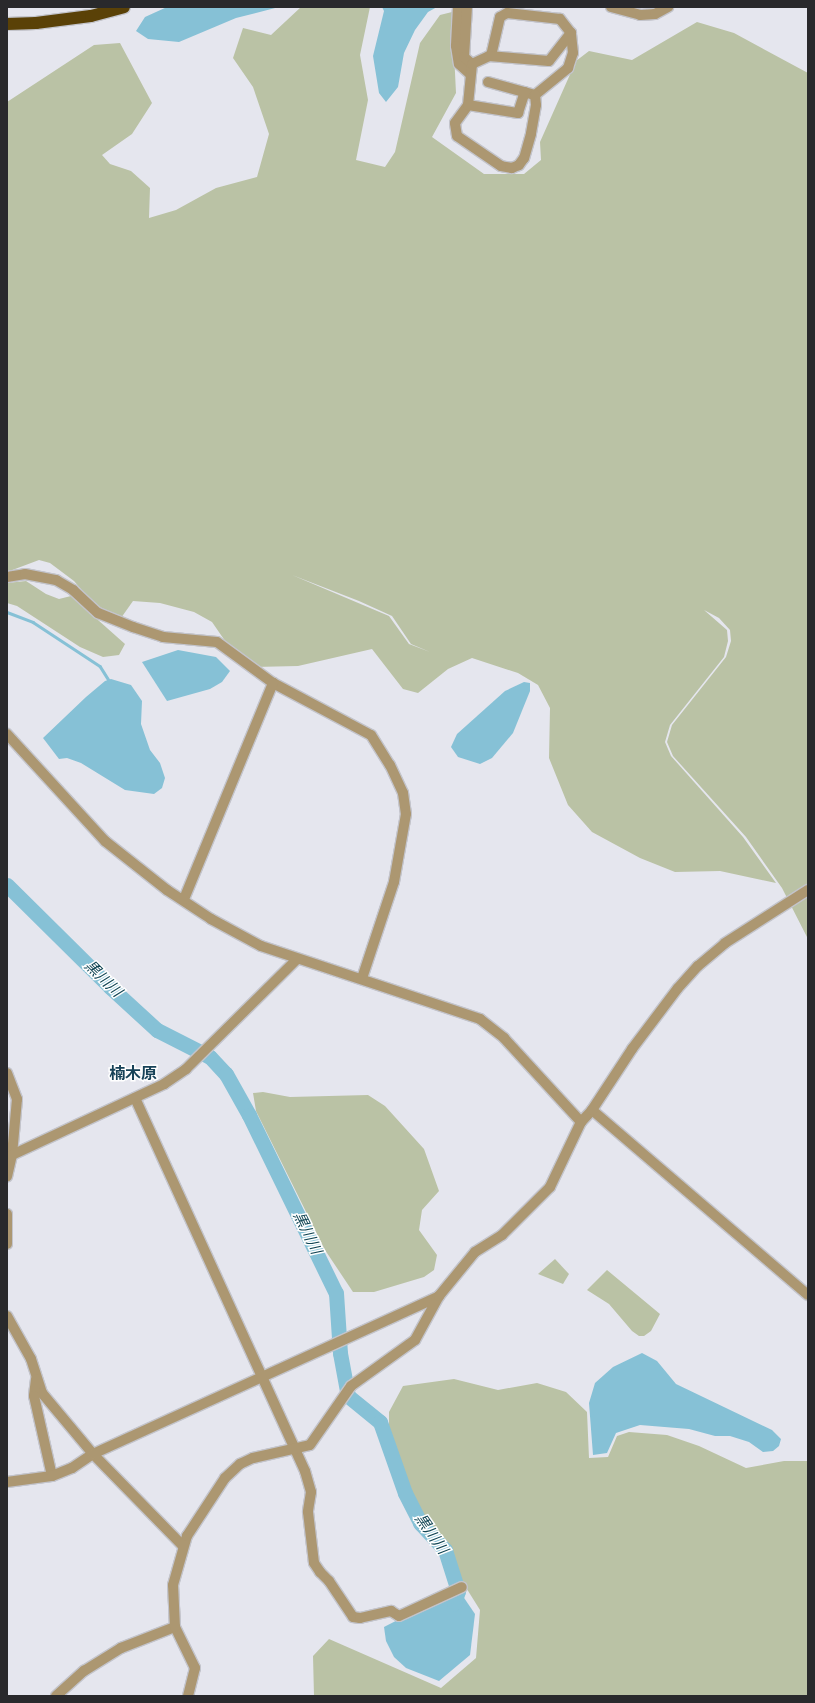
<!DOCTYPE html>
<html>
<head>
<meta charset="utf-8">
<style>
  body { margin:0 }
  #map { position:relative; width:815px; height:1703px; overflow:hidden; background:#e5e6ee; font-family:Jost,"Noto Sans JP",sans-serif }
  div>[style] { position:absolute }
  .green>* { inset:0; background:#bac2a5 }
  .water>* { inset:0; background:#86c1d6 }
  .stream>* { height:2.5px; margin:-1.25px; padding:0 1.25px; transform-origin:1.25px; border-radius:1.25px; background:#86c1d6 }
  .river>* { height:15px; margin:-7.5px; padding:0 7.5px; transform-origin:7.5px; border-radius:7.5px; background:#86c1d6 }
  .roads { filter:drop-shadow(1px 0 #c3c4cb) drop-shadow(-1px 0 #c3c4cb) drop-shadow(0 1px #c3c4cb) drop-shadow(0 -1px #c3c4cb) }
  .minor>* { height:10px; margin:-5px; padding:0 5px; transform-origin:5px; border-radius:5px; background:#ac9771 }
  .highway>* { height:12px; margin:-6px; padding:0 6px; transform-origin:6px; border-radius:6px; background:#5a4107 }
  span { translate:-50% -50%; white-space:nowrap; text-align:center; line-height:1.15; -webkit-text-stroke:3px #fff; paint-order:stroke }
  .water-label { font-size:15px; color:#114554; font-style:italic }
  .quarter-label { font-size:16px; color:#174258; font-weight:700 }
  .frame { position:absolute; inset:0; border:8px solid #29292c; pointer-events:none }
</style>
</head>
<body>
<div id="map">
  <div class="green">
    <i style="clip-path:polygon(evenodd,301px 7px,370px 7px,360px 55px,368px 100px,356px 160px,385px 167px,395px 152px,420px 43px,440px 15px,452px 12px,456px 93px,432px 137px,484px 174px,524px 174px,541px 160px,540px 142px,576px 61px,589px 51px,632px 60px,697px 22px,734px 33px,808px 73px,808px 939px,782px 888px,746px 837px,673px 756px,667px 742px,672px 725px,726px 657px,731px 641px,730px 630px,719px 618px,704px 610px,727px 630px,728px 641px,724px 657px,670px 725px,665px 742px,671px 756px,743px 837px,776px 883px,720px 871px,675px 872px,640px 858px,592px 832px,568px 805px,549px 758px,550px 708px,538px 685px,518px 673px,472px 658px,448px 669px,418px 693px,403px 689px,372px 649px,298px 666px,253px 667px,232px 651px,212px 622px,194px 612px,160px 603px,133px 601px,121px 618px,112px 616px,94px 604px,74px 581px,50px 563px,39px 560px,7px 572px,7px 102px,94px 45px,120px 43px,152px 103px,132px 134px,102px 155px,110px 164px,131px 171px,150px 188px,149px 218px,176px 210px,216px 188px,257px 177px,269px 134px,253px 87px,233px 58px,243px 28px,271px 35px,301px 7px,292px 575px,359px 601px,392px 616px,411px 644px,430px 652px,409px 644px,389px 616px,292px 575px)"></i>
    <i style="clip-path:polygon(26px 581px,46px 594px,59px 599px,71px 596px,125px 644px,119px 655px,103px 657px,80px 647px,17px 606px,7px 603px,7px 583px)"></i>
    <i style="clip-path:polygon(263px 1092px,290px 1097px,368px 1095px,385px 1106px,424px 1149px,439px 1191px,422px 1210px,419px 1230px,437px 1255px,434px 1270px,424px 1277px,374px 1292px,353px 1292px,325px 1250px,256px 1111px,253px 1093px)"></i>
    <i style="clip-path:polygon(555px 1259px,569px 1274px,563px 1284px,538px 1274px)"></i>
    <i style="clip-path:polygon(607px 1270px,660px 1314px,651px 1331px,644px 1336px,639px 1336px,632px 1331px,609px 1304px,587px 1290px)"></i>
    <i style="clip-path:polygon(454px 1379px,498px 1390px,537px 1383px,566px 1392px,587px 1412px,589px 1458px,608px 1457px,617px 1436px,629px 1432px,667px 1435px,699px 1446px,746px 1468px,784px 1461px,808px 1461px,808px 1696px,314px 1696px,313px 1656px,329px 1639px,441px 1688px,476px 1658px,480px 1610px,460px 1578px,451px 1549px,426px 1525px,389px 1443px,389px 1412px,403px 1386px)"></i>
  </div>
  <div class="water">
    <i style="clip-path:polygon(167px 7px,279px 7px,236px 18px,179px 42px,148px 39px,136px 31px,145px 17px)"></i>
    <i style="clip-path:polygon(382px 7px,437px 7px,428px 12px,415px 30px,404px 53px,398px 87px,386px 102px,379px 93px,373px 56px,384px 11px)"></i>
    <i style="clip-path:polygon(178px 650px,216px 657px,230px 671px,222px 682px,210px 689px,167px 701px,142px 662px)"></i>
    <i style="clip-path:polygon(111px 679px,131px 685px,142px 701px,141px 724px,150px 750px,160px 763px,165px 778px,162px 788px,154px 794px,125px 790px,81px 763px,67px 758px,59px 759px,43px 738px,86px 697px,105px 681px)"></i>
    <i style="clip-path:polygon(524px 682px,530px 683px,530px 691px,513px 733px,492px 758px,480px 764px,458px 757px,451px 747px,457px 734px,505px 691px)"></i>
    <i style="clip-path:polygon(642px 1353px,657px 1361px,676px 1384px,772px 1430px,781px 1439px,779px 1446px,773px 1451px,763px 1452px,749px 1442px,730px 1436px,715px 1436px,689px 1429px,640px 1425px,616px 1433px,607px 1453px,593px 1455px,589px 1403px,595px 1383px,613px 1367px)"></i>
    <i style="clip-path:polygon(458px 1589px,475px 1614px,470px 1655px,439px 1681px,406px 1668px,394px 1657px,386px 1641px,384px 1627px)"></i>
  </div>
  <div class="stream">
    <i style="left:7px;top:612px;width:28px;rotate:21deg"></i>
    <i style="left:33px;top:622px;width:80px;rotate:33.3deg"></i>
    <i style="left:100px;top:666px;width:19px;rotate:58deg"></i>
  </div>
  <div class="river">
    <i style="left:7px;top:885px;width:145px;rotate:44.7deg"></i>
    <i style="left:110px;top:987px;width:64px;rotate:42.5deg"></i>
    <i style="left:157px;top:1030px;width:59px;rotate:27deg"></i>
    <i style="left:210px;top:1057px;width:23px;rotate:47deg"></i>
    <i style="left:226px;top:1074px;width:47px;rotate:60.7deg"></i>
    <i style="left:249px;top:1115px;width:198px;rotate:64deg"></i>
    <i style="left:336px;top:1293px;width:60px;rotate:86.2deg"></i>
    <i style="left:340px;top:1353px;width:44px;rotate:79.5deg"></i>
    <i style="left:348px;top:1396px;width:41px;rotate:39.1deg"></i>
    <i style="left:380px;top:1422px;width:75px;rotate:70.6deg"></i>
    <i style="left:405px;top:1493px;width:34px;rotate:63deg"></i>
    <i style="left:420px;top:1523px;width:37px;rotate:47deg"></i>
    <i style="left:445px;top:1550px;width:43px;rotate:72.4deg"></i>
    <i style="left:458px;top:1591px;width:13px;rotate:108deg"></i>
  </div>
  <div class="roads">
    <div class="minor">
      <i style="left:458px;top:7px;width:39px;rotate:93deg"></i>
      <i style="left:456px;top:46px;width:18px;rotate:81deg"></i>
      <i style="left:459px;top:64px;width:15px;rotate:42deg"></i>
      <i style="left:467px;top:7px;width:50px;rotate:93.4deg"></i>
      <i style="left:464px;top:57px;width:11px;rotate:41deg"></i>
      <i style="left:611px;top:7px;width:30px;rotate:15deg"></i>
      <i style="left:640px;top:15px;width:15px;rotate:-4deg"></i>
      <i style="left:655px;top:14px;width:15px;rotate:-28deg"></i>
      <i style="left:488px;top:82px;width:49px;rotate:15.5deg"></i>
      <i style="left:535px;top:95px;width:43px;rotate:-39.3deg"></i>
      <i style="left:568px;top:68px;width:16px;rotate:-72deg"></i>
      <i style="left:573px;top:53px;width:20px;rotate:-96deg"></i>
      <i style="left:571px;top:33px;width:18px;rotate:-128deg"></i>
      <i style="left:560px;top:19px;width:53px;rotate:-173.5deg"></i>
      <i style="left:507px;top:13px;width:8px;rotate:150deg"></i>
      <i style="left:500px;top:17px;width:40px;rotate:103deg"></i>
      <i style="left:535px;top:95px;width:10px;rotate:84deg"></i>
      <i style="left:536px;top:105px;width:29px;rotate:100deg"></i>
      <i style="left:531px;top:134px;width:25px;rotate:106deg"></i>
      <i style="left:524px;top:158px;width:9px;rotate:126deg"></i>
      <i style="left:519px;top:165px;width:8px;rotate:157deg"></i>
      <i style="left:512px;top:168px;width:11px;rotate:-170deg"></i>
      <i style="left:501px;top:166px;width:53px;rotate:-145.7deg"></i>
      <i style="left:457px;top:136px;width:13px;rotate:-99deg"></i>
      <i style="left:455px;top:123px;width:22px;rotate:-54deg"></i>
      <i style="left:468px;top:105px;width:41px;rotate:-84.4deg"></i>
      <i style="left:472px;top:64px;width:19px;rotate:-25deg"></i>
      <i style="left:489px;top:56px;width:60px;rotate:4.8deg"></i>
      <i style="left:549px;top:61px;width:36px;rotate:-52deg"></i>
      <i style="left:468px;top:105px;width:51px;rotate:9.1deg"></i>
      <i style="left:518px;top:113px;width:22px;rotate:-72deg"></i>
      <i style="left:7px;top:577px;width:18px;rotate:-9deg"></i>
      <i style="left:25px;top:574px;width:32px;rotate:11deg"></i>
      <i style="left:56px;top:580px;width:20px;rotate:30deg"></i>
      <i style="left:73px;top:590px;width:34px;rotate:43deg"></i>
      <i style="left:98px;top:613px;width:38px;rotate:22deg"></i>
      <i style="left:133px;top:627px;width:32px;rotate:18deg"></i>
      <i style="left:163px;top:637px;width:54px;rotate:5.3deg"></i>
      <i style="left:217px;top:642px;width:69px;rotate:36.2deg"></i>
      <i style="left:273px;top:683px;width:111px;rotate:28deg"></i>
      <i style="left:371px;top:735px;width:36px;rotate:58deg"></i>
      <i style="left:390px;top:765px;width:31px;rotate:65deg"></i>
      <i style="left:403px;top:793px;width:21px;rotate:82deg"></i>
      <i style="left:406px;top:814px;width:69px;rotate:100deg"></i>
      <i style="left:394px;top:882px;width:101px;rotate:108.4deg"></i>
      <i style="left:7px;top:734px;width:145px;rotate:47.5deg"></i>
      <i style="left:105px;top:841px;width:79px;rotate:38.3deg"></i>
      <i style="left:167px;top:890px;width:53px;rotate:33.4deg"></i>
      <i style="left:211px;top:919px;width:57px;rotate:28.4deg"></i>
      <i style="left:261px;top:946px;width:231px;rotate:18.4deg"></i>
      <i style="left:480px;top:1019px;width:31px;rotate:38deg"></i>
      <i style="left:504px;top:1038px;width:114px;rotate:47.5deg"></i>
      <i style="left:184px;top:899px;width:234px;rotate:-67.6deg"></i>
      <i style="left:7px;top:1073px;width:28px;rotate:69deg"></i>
      <i style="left:17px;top:1099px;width:56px;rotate:95.1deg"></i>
      <i style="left:12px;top:1155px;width:22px;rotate:103deg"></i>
      <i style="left:135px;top:1098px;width:410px;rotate:65.5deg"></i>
      <i style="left:305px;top:1471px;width:22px;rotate:74deg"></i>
      <i style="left:311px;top:1492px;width:20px;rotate:99deg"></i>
      <i style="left:308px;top:1512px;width:51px;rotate:83.3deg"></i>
      <i style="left:314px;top:1563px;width:11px;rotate:56deg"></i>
      <i style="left:320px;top:1572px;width:13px;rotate:45deg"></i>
      <i style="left:329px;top:1581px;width:43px;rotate:56.3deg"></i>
      <i style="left:353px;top:1617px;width:7px;rotate:8deg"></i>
      <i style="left:360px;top:1618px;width:32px;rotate:-13deg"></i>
      <i style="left:391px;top:1611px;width:9px;rotate:32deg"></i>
      <i style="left:399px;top:1616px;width:69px;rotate:-24.7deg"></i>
      <i style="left:592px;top:1110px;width:284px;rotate:40.6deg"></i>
      <i style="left:12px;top:1155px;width:168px;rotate:-25deg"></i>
      <i style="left:164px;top:1084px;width:27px;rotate:-34deg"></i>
      <i style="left:186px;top:1069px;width:156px;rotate:-44.7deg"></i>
      <i style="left:7px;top:1214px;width:30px;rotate:90deg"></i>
      <i style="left:7px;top:1316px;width:49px;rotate:60.8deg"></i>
      <i style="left:31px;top:1359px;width:36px;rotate:72deg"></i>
      <i style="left:42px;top:1393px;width:80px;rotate:50.1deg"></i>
      <i style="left:93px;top:1454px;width:129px;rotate:45.6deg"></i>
      <i style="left:36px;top:1379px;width:17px;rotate:97deg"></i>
      <i style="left:34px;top:1396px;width:82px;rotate:77.3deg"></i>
      <i style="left:7px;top:1482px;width:45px;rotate:-7.6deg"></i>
      <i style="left:52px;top:1476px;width:22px;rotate:-22deg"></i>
      <i style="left:72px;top:1468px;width:25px;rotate:-34deg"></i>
      <i style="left:93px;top:1454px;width:380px;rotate:-24.5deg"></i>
      <i style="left:56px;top:1696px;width:38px;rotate:-42deg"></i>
      <i style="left:84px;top:1671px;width:44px;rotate:-31.9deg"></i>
      <i style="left:121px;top:1648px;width:58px;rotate:-21.3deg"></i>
      <i style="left:188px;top:1696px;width:29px;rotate:-76deg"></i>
      <i style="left:195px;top:1668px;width:46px;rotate:-116deg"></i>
      <i style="left:175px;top:1627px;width:42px;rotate:-92.7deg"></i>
      <i style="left:173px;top:1585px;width:51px;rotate:-74.1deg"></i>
      <i style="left:187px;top:1536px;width:69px;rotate:-56.8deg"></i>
      <i style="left:225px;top:1478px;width:21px;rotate:-43deg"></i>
      <i style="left:240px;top:1464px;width:14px;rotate:-25deg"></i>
      <i style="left:253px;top:1458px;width:58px;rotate:-12.8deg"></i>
      <i style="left:310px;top:1445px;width:72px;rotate:-55.2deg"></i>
      <i style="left:351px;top:1386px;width:79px;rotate:-35.7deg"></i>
      <i style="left:415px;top:1340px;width:50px;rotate:-61.4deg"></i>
      <i style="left:439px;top:1296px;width:57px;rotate:-50.7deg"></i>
      <i style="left:475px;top:1252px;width:32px;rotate:-32deg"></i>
      <i style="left:502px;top:1235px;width:68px;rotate:-45deg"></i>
      <i style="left:550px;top:1187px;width:72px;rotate:-64.5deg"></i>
      <i style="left:581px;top:1122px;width:16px;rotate:-47deg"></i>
      <i style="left:592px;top:1110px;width:73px;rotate:-56.7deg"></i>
      <i style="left:632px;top:1049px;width:76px;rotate:-53deg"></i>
      <i style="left:678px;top:988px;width:30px;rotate:-48deg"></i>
      <i style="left:698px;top:966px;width:35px;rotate:-40deg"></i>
      <i style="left:725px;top:943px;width:98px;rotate:-32.6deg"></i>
    </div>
    <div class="highway">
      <i style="left:7px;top:24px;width:29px;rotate:-2deg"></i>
      <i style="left:36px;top:23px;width:55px;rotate:-7.3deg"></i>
      <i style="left:91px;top:16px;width:34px;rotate:-15deg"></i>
    </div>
  </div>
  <div class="water-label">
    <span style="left:103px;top:979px;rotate:44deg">黒川川</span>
    <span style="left:307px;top:1233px;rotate:64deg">黒川川</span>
    <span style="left:431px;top:1534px;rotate:55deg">黒川川</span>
  </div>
  <div class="quarter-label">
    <span style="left:133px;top:1074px">楠木原</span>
  </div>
  <div class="frame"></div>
</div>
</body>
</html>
